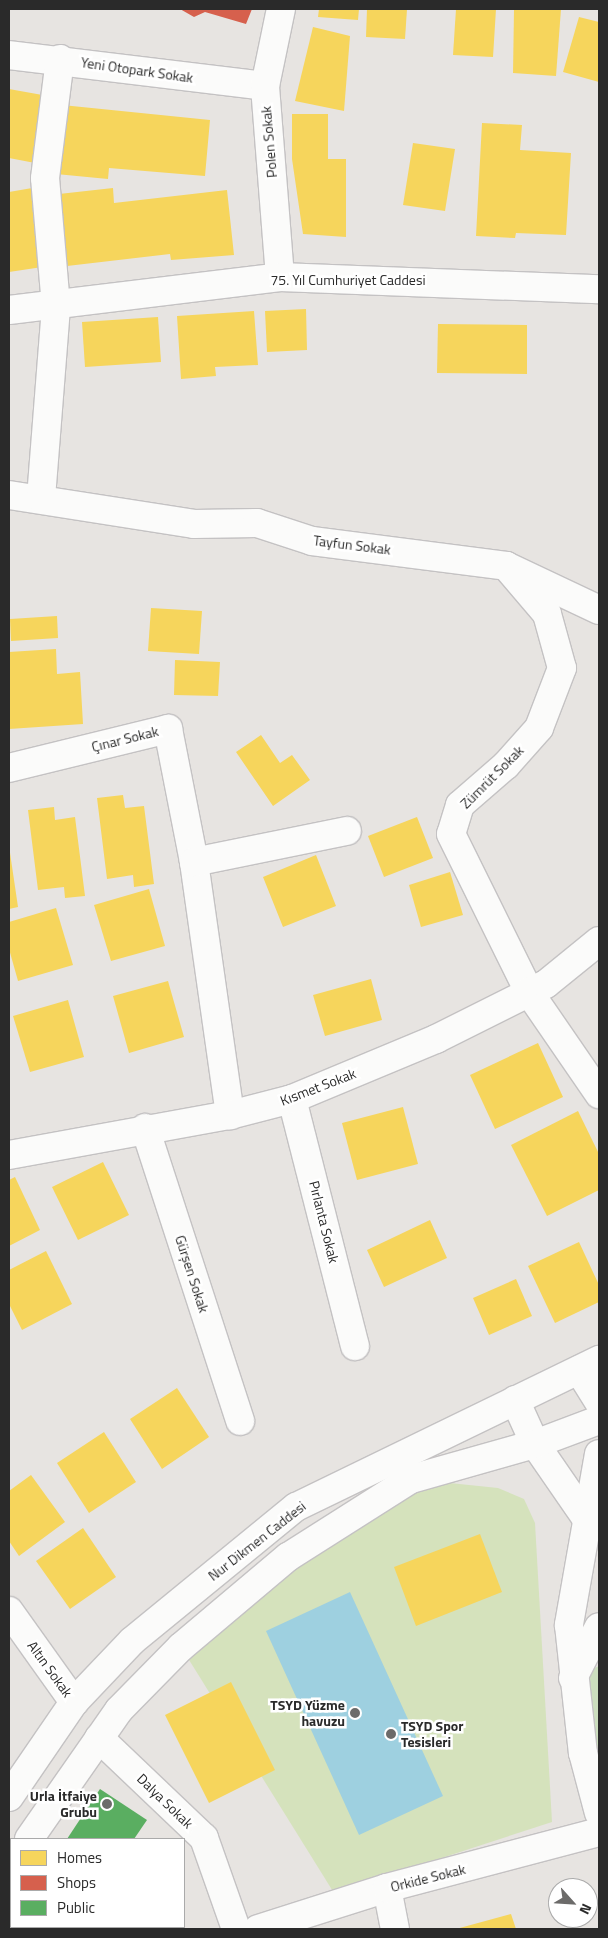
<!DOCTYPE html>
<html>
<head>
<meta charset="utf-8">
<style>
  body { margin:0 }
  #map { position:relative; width:608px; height:1938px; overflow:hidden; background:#e7e4e1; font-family:"Titillium Web",sans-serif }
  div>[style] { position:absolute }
  .green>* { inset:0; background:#ccdebe }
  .pitch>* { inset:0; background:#d5e2bc }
  .water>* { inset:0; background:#9ed0e0 }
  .homes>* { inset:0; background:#f6d55c }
  .shops>* { inset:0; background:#d6604d }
  .public>* { inset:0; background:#5aae61 }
  .roads { filter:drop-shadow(1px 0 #c4c2c3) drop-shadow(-1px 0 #c4c2c3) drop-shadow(0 1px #c4c2c3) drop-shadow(0 -1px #c4c2c3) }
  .minor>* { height:28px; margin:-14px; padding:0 14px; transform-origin:14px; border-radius:14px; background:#fbfbfa }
  .tertiary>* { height:28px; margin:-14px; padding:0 14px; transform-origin:14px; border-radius:14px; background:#fbfbfa }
  .secondary>* { height:28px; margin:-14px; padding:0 14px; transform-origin:14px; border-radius:14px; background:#fbfbfa }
  .dots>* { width:14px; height:14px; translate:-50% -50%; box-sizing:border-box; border:2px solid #fff; border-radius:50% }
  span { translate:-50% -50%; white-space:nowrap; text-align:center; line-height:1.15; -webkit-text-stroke:5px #fff; paint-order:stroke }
  .street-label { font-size:14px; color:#2a2a2a }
  .poi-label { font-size:14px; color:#2a2a2a; font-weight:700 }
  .right { translate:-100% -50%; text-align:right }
  .left { translate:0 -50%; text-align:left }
  .frame { position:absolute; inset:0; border:10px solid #2a2a2a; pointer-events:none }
  .legend { position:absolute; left:10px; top:1838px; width:175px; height:90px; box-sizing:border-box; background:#fff; border:1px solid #aaa; margin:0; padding:6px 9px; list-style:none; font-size:15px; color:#2a2a2a }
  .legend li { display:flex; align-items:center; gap:10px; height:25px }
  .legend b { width:25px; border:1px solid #aaa }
  .north { position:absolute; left:548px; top:1878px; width:50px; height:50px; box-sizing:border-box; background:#fff; border:1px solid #aaa; border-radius:50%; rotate:116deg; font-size:14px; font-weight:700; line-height:20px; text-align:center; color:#2a2a2a }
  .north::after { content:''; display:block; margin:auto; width:18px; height:22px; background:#6c6b6a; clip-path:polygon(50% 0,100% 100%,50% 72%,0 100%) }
</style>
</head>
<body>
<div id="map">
  <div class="green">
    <i style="clip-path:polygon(599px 1666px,599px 1807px,573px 1678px)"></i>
  </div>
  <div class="pitch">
    <i style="clip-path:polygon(411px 1479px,498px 1488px,524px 1499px,535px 1523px,552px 1822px,334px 1893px,181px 1647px)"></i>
  </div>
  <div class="water">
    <i style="clip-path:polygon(350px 1592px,443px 1796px,359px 1835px,266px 1631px)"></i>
  </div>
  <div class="homes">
    <i style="clip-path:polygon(319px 9px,359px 9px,358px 20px,318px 17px)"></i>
    <i style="clip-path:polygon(367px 9px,407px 9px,405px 39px,366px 37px)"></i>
    <i style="clip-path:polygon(456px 9px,496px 9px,493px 57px,453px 55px)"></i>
    <i style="clip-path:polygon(514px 9px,561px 9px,556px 76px,513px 73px)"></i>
    <i style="clip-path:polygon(579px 17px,599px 22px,599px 82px,563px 72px)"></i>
    <i style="clip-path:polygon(313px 27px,350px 36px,344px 111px,295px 101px)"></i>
    <i style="clip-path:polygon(9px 89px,48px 96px,35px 163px,9px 158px)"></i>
    <i style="clip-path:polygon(62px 105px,210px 120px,205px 176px,109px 168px,108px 179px,56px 174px)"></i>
    <i style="clip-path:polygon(292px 114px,328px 114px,328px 159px,346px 159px,346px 237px,303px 234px,292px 159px)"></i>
    <i style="clip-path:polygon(482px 123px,522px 125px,520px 150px,571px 153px,566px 235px,516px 233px,515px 238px,476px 236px)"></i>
    <i style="clip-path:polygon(413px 143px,455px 149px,445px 211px,403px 205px)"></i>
    <i style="clip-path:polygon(38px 187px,49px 266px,9px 272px,9px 192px)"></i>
    <i style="clip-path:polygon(113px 188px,114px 203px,227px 190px,234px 255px,171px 260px,170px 254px,67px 266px,59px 194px)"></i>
    <i style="clip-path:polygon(306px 309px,307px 350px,267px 352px,265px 311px)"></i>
    <i style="clip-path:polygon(254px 311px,258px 365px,215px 367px,216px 376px,181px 379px,177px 316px)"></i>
    <i style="clip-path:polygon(158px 317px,161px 362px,85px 367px,82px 322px)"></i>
    <i style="clip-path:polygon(438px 324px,527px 325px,527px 374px,437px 373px)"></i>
    <i style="clip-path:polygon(151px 608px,202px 611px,199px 654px,148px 651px)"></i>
    <i style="clip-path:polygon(57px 616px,58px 638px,11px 641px,10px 619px)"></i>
    <i style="clip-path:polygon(56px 649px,57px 674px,80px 672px,83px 724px,9px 729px,9px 652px)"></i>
    <i style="clip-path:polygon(175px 660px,220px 662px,218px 696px,174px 695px)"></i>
    <i style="clip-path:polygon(261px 735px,280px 763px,292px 755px,310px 780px,273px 806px,236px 752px)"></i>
    <i style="clip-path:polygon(123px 795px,125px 808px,144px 806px,154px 884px,134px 887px,133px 875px,107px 879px,97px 798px)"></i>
    <i style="clip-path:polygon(54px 807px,55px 820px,75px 817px,85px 896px,65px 898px,64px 887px,38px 890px,28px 810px)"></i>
    <i style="clip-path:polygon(417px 817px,433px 858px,384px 877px,368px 836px)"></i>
    <i style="clip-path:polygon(9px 846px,18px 907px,9px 909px)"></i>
    <i style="clip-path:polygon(316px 855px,336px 906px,283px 927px,263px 877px)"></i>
    <i style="clip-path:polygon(450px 872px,463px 915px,421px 927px,409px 885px)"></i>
    <i style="clip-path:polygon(149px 889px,165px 946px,111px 961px,94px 905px)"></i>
    <i style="clip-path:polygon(56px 908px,73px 965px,18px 981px,9px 949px,9px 922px)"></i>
    <i style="clip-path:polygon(371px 979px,382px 1020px,325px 1036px,313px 995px)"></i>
    <i style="clip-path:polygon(168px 981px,184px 1037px,129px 1053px,113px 996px)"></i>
    <i style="clip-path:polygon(68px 1000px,84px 1057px,30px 1072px,13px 1016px)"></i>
    <i style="clip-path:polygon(538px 1043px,563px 1097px,495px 1129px,470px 1075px)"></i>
    <i style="clip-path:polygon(403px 1107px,418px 1164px,357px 1180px,342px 1123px)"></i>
    <i style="clip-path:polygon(578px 1111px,599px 1154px,599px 1190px,547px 1216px,511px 1145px)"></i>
    <i style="clip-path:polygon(103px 1162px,129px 1215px,78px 1240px,52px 1187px)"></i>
    <i style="clip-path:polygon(15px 1177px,40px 1230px,9px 1246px,9px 1180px)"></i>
    <i style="clip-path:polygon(430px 1220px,447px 1258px,384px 1287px,367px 1250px)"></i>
    <i style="clip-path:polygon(579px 1242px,599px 1285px,599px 1302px,555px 1323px,528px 1266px)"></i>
    <i style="clip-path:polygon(46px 1251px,72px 1304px,22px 1330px,9px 1304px,9px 1270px)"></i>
    <i style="clip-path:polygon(516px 1279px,532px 1316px,489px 1335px,473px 1298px)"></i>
    <i style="clip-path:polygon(177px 1388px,209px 1437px,162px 1469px,130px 1419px)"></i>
    <i style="clip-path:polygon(104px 1432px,136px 1482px,89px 1513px,57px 1463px)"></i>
    <i style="clip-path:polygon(31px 1475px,65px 1522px,19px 1556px,9px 1541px,9px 1491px)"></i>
    <i style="clip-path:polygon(83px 1528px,116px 1577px,70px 1609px,36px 1561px)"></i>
    <i style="clip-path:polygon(480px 1534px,502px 1592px,416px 1626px,394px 1567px)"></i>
    <i style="clip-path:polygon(231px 1682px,275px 1770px,209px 1803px,165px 1715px)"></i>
    <i style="clip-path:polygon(511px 1914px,516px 1929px,456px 1929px)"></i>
  </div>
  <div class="shops">
    <i style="clip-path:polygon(180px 9px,252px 9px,246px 24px,205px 12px,194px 17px)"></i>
  </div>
  <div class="public">
    <i style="clip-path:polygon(100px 1789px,147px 1820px,134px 1839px,67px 1839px)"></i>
  </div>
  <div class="roads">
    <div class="minor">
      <i style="left:9px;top:55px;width:258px;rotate:6.9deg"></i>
      <i style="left:280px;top:277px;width:192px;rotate:-94.5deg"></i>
      <i style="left:265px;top:86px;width:79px;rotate:-78.3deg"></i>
      <i style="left:9px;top:495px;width:187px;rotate:8.9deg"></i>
      <i style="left:194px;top:524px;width:63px;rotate:-0.9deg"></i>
      <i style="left:257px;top:523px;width:58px;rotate:18.1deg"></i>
      <i style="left:312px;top:541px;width:196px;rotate:7.3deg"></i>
      <i style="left:506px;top:566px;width:103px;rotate:25.3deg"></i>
      <i style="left:41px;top:498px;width:193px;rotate:-85.5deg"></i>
      <i style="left:56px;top:306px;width:128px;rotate:-94.9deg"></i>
      <i style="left:45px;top:178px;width:120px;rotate:-82.8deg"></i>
      <i style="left:506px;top:566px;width:63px;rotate:49.5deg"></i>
      <i style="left:547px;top:614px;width:56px;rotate:74.5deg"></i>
      <i style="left:562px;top:668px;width:64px;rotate:111deg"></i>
      <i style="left:539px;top:728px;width:50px;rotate:131.7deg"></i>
      <i style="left:506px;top:765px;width:61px;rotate:139deg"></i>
      <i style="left:460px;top:805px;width:30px;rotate:107deg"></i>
      <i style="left:451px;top:834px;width:176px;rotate:63.7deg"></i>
      <i style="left:529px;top:992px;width:124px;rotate:55.5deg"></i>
      <i style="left:9px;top:768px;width:164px;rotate:-13.8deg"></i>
      <i style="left:168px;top:729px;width:136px;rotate:78.9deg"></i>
      <i style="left:194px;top:862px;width:256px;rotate:81.9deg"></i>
      <i style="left:194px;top:862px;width:156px;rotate:-11.5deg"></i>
      <i style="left:292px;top:1099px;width:255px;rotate:75.7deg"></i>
      <i style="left:145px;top:1128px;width:308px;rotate:72deg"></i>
      <i style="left:9px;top:1155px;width:225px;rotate:-10.3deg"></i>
      <i style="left:230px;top:1115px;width:64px;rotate:-14.5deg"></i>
      <i style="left:292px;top:1099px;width:156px;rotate:-22.6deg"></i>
      <i style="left:436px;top:1039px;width:123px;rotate:-26.6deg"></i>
      <i style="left:546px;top:984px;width:68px;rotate:-39.1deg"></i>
      <i style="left:579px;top:1370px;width:38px;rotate:58deg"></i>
      <i style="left:515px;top:1400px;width:48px;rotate:65.6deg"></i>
      <i style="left:535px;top:1444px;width:90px;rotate:55.4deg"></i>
      <i style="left:599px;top:1454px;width:174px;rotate:100deg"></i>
      <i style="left:569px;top:1625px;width:129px;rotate:83.8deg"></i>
      <i style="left:583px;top:1753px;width:62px;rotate:75.1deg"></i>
      <i style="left:9px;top:1611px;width:112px;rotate:54.5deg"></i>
      <i style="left:573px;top:1678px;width:57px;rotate:-63deg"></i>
      <i style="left:99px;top:1738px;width:145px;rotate:43.6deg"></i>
      <i style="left:204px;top:1838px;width:96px;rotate:70.6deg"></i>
      <i style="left:387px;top:1888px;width:42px;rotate:79deg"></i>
      <i style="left:258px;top:1929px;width:135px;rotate:-17.6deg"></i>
      <i style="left:387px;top:1888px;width:219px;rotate:-14.8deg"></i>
    </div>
    <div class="tertiary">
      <i style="left:9px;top:310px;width:273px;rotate:-6.9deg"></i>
      <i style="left:280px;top:277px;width:319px;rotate:2.2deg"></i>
    </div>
    <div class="secondary">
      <i style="left:9px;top:1797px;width:115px;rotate:-55.6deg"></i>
      <i style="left:74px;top:1702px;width:84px;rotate:-46.4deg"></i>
      <i style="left:132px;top:1641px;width:212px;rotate:-39.3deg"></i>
      <i style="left:296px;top:1507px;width:337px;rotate:-25.9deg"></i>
      <i style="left:29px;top:1839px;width:157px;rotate:-55.1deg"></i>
      <i style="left:119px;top:1710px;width:88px;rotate:-45.5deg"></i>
      <i style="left:181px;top:1647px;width:140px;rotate:-40.1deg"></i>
      <i style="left:288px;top:1557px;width:146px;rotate:-32.4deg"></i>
      <i style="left:411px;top:1479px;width:129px;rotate:-15.8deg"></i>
      <i style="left:535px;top:1444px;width:68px;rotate:-20.6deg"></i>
      <i style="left:9px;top:1868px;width:4px;rotate:-63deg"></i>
    </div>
  </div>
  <div class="dots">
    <i style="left:355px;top:1713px;background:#6c6b6a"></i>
    <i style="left:391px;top:1734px;background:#6c6b6a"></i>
    <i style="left:107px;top:1804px;background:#6c6b6a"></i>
  </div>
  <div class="street-label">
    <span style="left:137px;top:70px;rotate:8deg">Yeni Otopark Sokak</span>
    <span style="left:269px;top:142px;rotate:-95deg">Polen Sokak</span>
    <span style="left:348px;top:280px">75. Yıl Cumhuriyet Caddesi</span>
    <span style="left:352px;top:545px;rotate:7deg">Tayfun Sokak</span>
    <span style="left:125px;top:739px;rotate:-14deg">Çınar Sokak</span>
    <span style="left:492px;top:777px;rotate:-45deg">Zümrüt Sokak</span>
    <span style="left:318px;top:1087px;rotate:-21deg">Kısmet Sokak</span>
    <span style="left:324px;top:1222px;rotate:76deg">Pırlanta Sokak</span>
    <span style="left:192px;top:1274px;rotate:72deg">Gürşen Sokak</span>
    <span style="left:257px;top:1541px;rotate:-38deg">Nur Dikmen Caddesi</span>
    <span style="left:50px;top:1669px;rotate:54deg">Altın Sokak</span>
    <span style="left:165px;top:1801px;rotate:44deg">Dalya Sokak</span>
    <span style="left:428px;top:1878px;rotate:-14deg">Orkide Sokak</span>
  </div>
  <div class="poi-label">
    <span class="right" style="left:345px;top:1713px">TSYD Yüzme<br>havuzu</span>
    <span class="left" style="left:401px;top:1734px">TSYD Spor<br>Tesisleri</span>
    <span class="right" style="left:97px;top:1804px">Urla İtfaiye<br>Grubu</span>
  </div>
  <div class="frame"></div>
  <ul class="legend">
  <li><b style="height:14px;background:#f6d55c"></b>Homes</li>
  <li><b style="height:14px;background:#d6604d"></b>Shops</li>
  <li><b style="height:14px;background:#5aae61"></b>Public</li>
  </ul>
  <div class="north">N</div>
</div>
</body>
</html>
